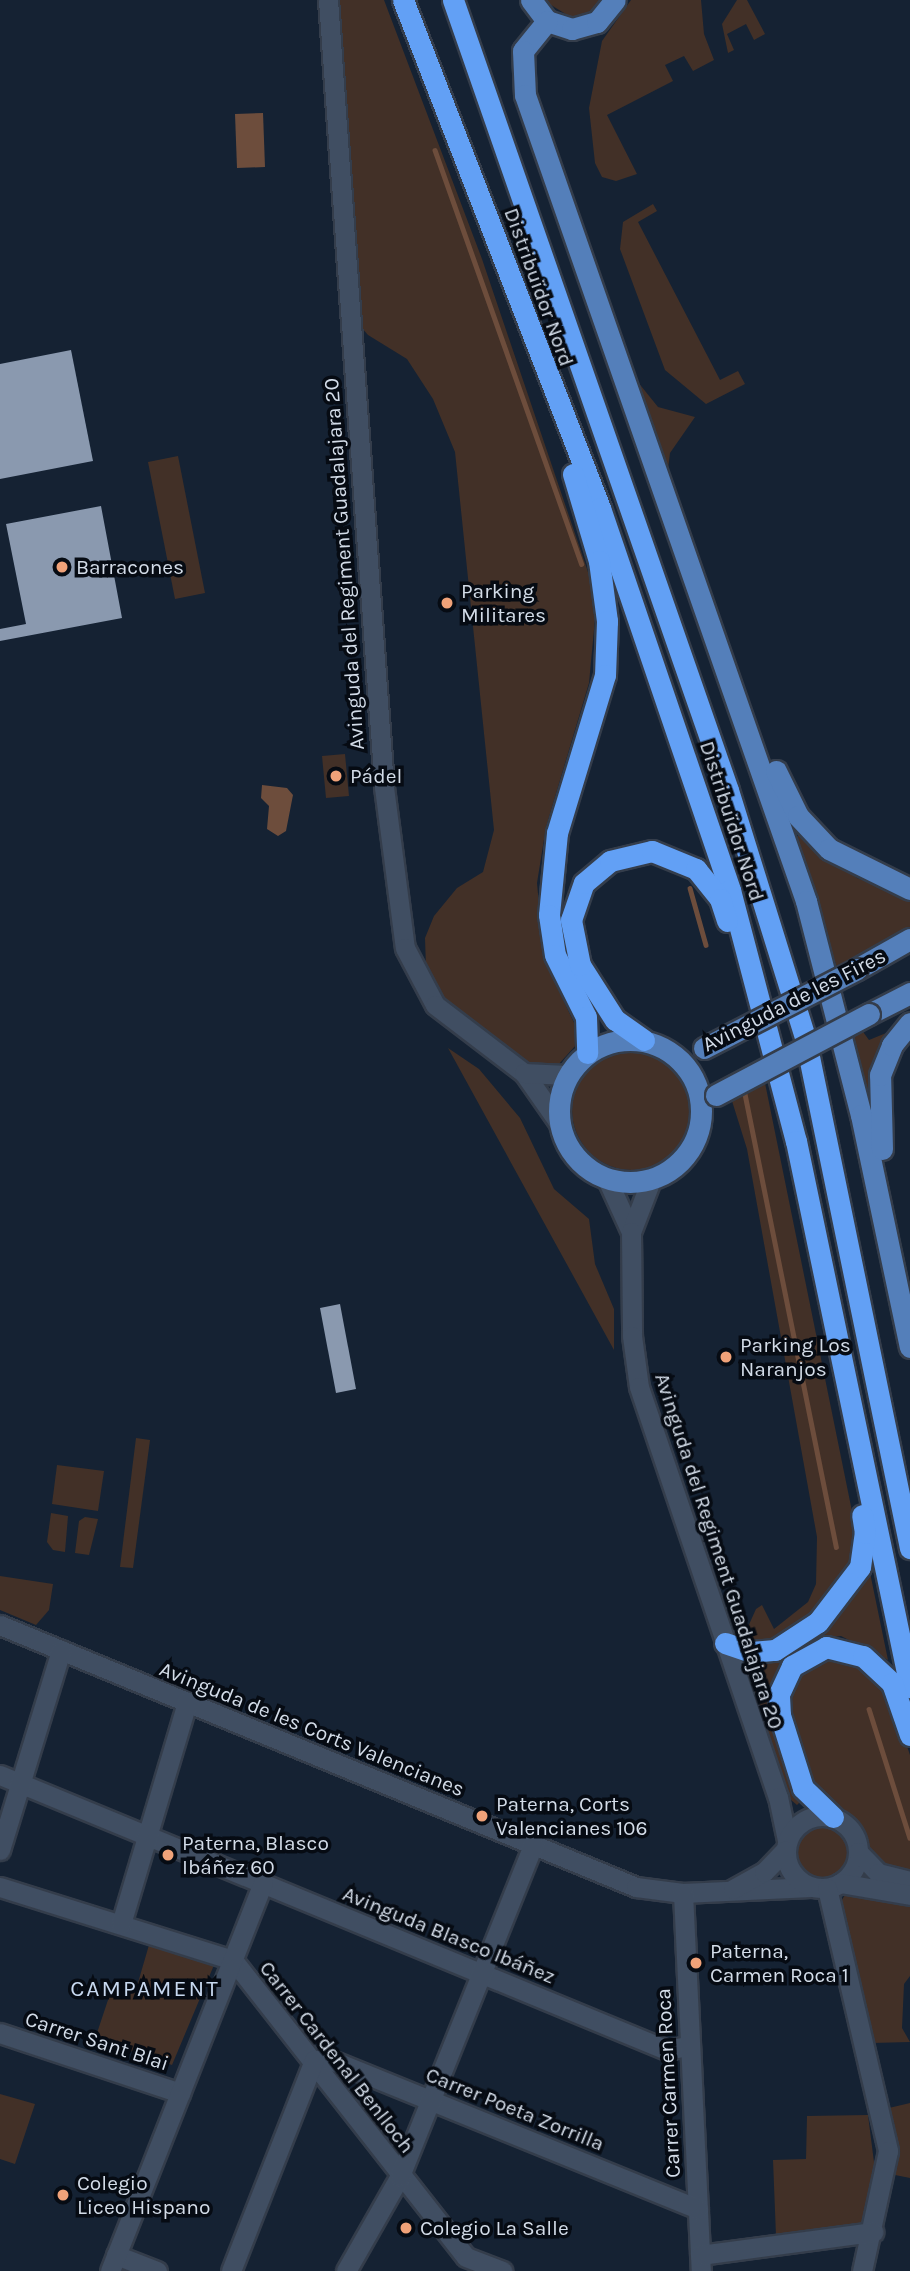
<!DOCTYPE html>
<html>
<head>
<meta charset="utf-8">
<style>
  body { margin:0 }
  #map { position:relative; width:910px; height:2271px; overflow:hidden; background:#152233; font-family:Karla,sans-serif }
  div>[style] { position:absolute }
  .green>* { inset:0; background:#423027 }
  .round { border-radius:50% }
  .water>* { inset:0; background:#6d4d3c }
  .stream>* { height:4.5px; margin:-2.25px; padding:0 2.25px; transform-origin:2.25px; border-radius:2.25px; background:#6d4d3c }
  .building>* { inset:0; background:#8a99af }
  .roads { filter:drop-shadow(2px 0 #343d4b) drop-shadow(-2px 0 #343d4b) drop-shadow(0 2px #343d4b) drop-shadow(0 -2px #343d4b) }
  .minor>* { height:19px; margin:-9.5px; padding:0 9.5px; transform-origin:9.5px; border-radius:9.5px; background:#404e62 }
  .minor>.ring { margin:-9.5px; padding:0; box-sizing:content-box; background:none; border:19px solid #404e62; border-radius:50% }
  .major>* { height:21px; margin:-10.5px; padding:0 10.5px; transform-origin:10.5px; border-radius:10.5px; background:#547fba }
  .major>.ring { margin:-10.5px; padding:0; box-sizing:content-box; background:none; border:21px solid #547fba; border-radius:50% }
  .highway>* { height:21px; margin:-10.5px; padding:0 10.5px; transform-origin:10.5px; border-radius:10.5px; background:#62a0f5 }
  .bridges { filter:drop-shadow(2px 0 #343d4b) drop-shadow(-2px 0 #343d4b) drop-shadow(0 2px #343d4b) drop-shadow(0 -2px #343d4b) }
  .major-bridge>* { height:21px; margin:-10.5px; padding:0 10.5px; transform-origin:10.5px; border-radius:10.5px; background:#547fba }
  .dots>* { width:19px; height:19px; translate:-50% -50%; box-sizing:border-box; border:4px solid #060b13; border-radius:50% }
  span { translate:-50% -50%; white-space:nowrap; text-align:center; line-height:1.15; -webkit-text-stroke:7px #060b13; paint-order:stroke }
  .street-label { font-size:21px; color:#d3dce8 }
  .poi-label { font-size:21px; color:#d3dce8 }
  .left { translate:0 -50%; text-align:left }
  .neighbourhood-label { font-size:23px; color:#c7d8ef; letter-spacing:2px }
</style>
</head>
<body>
<div id="map">
  <div class="green">
    <i style="clip-path:polygon(334px 0,384px 0,482px 259px,589px 575px,595px 619px,589px 683px,546px 827px,537px 883px,544px 959px,576px 1027px,576px 1045px,558px 1065px,529px 1066px,440px 997px,426px 968px,425px 938px,434px 916px,457px 888px,483px 872px,494px 830px,455px 452px,433px 399px,407px 359px,368px 335px,354px 319px)"></i>
    <i style="clip-path:polygon(543px 0,603px 0,593px 11px,572px 18px)"></i>
    <i style="clip-path:polygon(631px 0,701px 0,704px 34px,714px 60px,693px 71px,684px 56px,665px 65px,673px 81px,607px 115px,637px 174px,616px 181px,602px 177px,595px 163px,589px 108px,602px 41px)"></i>
    <i style="clip-path:polygon(737px 0,747px 0,765px 34px,754px 40px,746px 24px,727px 34px,734px 50px,728px 53px,722px 24px)"></i>
    <i style="clip-path:polygon(653px 204px,657px 211px,638px 222px,720px 380px,738px 371px,745px 384px,706px 404px,665px 370px,620px 249px,623px 222px)"></i>
    <i style="clip-path:polygon(633px 376px,658px 407px,695px 417px,670px 453px,668px 469px)"></i>
    <i style="clip-path:polygon(178px 456px,205px 593px,175px 599px,148px 462px)"></i>
    <i style="clip-path:polygon(345px 754px,349px 796px,326px 798px,322px 756px)"></i>
    <i style="clip-path:polygon(802px 834px,857px 878px,910px 897px,910px 930px,837px 968px,796px 837px)"></i>
    <i style="clip-path:polygon(861px 1029px,869px 1040px,891px 1031px,872px 1063px,870px 1110px,853px 1033px)"></i>
    <i style="clip-path:polygon(448px 1048px,479px 1069px,520px 1118px,554px 1189px,589px 1219px,595px 1264px,614px 1309px,614px 1350px)"></i>
    <i class="round" style="left:572px;top:1050px;width:120px;height:120px"></i>
    <i style="clip-path:polygon(765px 1083px,856px 1531px,852px 1562px,815px 1611px,784px 1638px,753px 1643px,747px 1629px,756px 1609px,762px 1605px,774px 1629px,808px 1602px,816px 1584px,817px 1537px,747px 1149px,732px 1101px)"></i>
    <i style="clip-path:polygon(136px 1438px,150px 1440px,133px 1568px,120px 1567px)"></i>
    <i style="clip-path:polygon(57px 1465px,104px 1471px,98px 1511px,52px 1504px)"></i>
    <i style="clip-path:polygon(51px 1513px,68px 1516px,65px 1552px,53px 1550px,47px 1542px)"></i>
    <i style="clip-path:polygon(85px 1517px,98px 1519px,89px 1555px,75px 1553px,79px 1521px)"></i>
    <i style="clip-path:polygon(868px 1563px,888px 1660px,841px 1636px,814px 1640px,792px 1655px,776px 1737px,801px 1801px,797px 1805px,784px 1794px,740px 1659px,765px 1659px)"></i>
    <i style="clip-path:polygon(0 1576px,53px 1584px,49px 1610px,36px 1625px,0 1610px)"></i>
    <i style="clip-path:polygon(818px 1660px,848px 1662px,867px 1673px,883px 1688px,895px 1711px,910px 1755px,910px 1874px,884px 1868px,872px 1855px,860px 1823px,815px 1794px,787px 1714px,796px 1676px)"></i>
    <i class="round" style="left:794px;top:1824px;width:56px;height:56px"></i>
    <i style="clip-path:polygon(848px 1890px,910px 1907px,910px 1976px,904px 1984px,902px 2028px,910px 2042px,872px 2043px,840px 1903px)"></i>
    <i style="clip-path:polygon(149px 1945px,214px 1965px,172px 2065px,95px 2039px,115px 1979px,137px 1986px)"></i>
    <i style="clip-path:polygon(0 2094px,35px 2104px,15px 2164px,0 2159px)"></i>
    <i style="clip-path:polygon(910px 2103px,910px 2178px,895px 2175px,899px 2151px,889px 2108px)"></i>
    <i style="clip-path:polygon(868px 2115px,875px 2170px,862px 2225px,776px 2236px,773px 2160px,806px 2159px,807px 2116px)"></i>
  </div>
  <div class="water">
    <i style="clip-path:polygon(263px 113px,265px 167px,237px 168px,235px 114px)"></i>
    <i style="clip-path:polygon(262px 785px,287px 788px,293px 795px,286px 831px,278px 836px,267px 829px,269px 806px,261px 798px)"></i>
  </div>
  <div class="stream">
    <i style="left:435px;top:150px;width:439px;rotate:70.5deg"></i>
    <i style="left:690px;top:888px;width:59px;rotate:74.3deg"></i>
    <i style="left:745px;top:1094px;width:462px;rotate:78.6deg"></i>
    <i style="left:869px;top:1709px;width:135px;rotate:72.4deg"></i>
  </div>
  <div class="building">
    <i style="clip-path:polygon(71px 350px,93px 461px,0 479px,0 364px)"></i>
    <i style="clip-path:polygon(101px 506px,122px 618px,0 641px,0 629px,26px 624px,6px 524px)"></i>
    <i style="clip-path:polygon(340px 1304px,356px 1389px,336px 1393px,320px 1308px)"></i>
  </div>
  <div class="roads">
    <div class="minor">
      <i style="left:328px;top:0;width:789px;rotate:85.93deg"></i>
      <i style="left:384px;top:787px;width:162px;rotate:82.6deg"></i>
      <i style="left:405px;top:948px;width:64px;rotate:62.2deg"></i>
      <i style="left:435px;top:1005px;width:112px;rotate:37.4deg"></i>
      <i style="left:524px;top:1073px;width:61px;rotate:55deg"></i>
      <i style="left:524px;top:1073px;width:43px;rotate:2.7deg"></i>
      <i style="left:607px;top:1179px;width:58px;rotate:65.6deg"></i>
      <i style="left:651px;top:1180px;width:56px;rotate:111deg"></i>
      <i style="left:631px;top:1232px;width:104px;rotate:89.4deg"></i>
      <i style="left:632px;top:1336px;width:51px;rotate:82.2deg"></i>
      <i style="left:639px;top:1387px;width:433px;rotate:71.3deg"></i>
      <i style="left:778px;top:1797px;width:44px;rotate:78.2deg"></i>
      <i style="left:0;top:1625px;width:688px;rotate:22.39deg"></i>
      <i style="left:636px;top:1887px;width:47px;rotate:7.3deg"></i>
      <i style="left:683px;top:1893px;width:128px;rotate:-2.7deg"></i>
      <i style="left:0;top:1775px;width:721px;rotate:22.41deg"></i>
      <i style="left:667px;top:2050px;width:20px;rotate:-11deg"></i>
      <i class="ring" style="left:786px;top:1816px;width:53px;height:53px"></i>
      <i style="left:0;top:1850px;width:209px;rotate:-73deg"></i>
      <i style="left:858px;top:1852px;width:29px;rotate:46deg"></i>
      <i style="left:878px;top:1873px;width:33px;rotate:14deg"></i>
      <i style="left:840px;top:1883px;width:71px;rotate:9.7deg"></i>
      <i style="left:0;top:1887px;width:244px;rotate:17.4deg"></i>
      <i style="left:233px;top:1960px;width:377px;rotate:51.9deg"></i>
      <i style="left:466px;top:2257px;width:39px;rotate:21deg"></i>
      <i style="left:827px;top:1888px;width:270px;rotate:76.9deg"></i>
      <i style="left:888px;top:2151px;width:123px;rotate:102.2deg"></i>
      <i style="left:733px;top:1889px;width:35px;rotate:-29deg"></i>
      <i style="left:764px;top:1872px;width:30px;rotate:-46deg"></i>
      <i style="left:683px;top:1893px;width:378px;rotate:87.3deg"></i>
      <i style="left:121px;top:1924px;width:232px;rotate:-73.4deg"></i>
      <i style="left:0;top:2033px;width:190px;rotate:18.4deg"></i>
      <i style="left:314px;top:2060px;width:17px"></i>
      <i style="left:331px;top:2060px;width:396px;rotate:22.1deg"></i>
      <i style="left:116px;top:2255px;width:44px;rotate:21.3deg"></i>
      <i style="left:700px;top:2255px;width:175px;rotate:-7.6deg"></i>
      <i style="left:110px;top:2271px;width:417px;rotate:-68.5deg"></i>
      <i style="left:231px;top:2271px;width:227px;rotate:-68.5deg"></i>
      <i style="left:346px;top:2271px;width:109px;rotate:-60.4deg"></i>
      <i style="left:400px;top:2176px;width:357px;rotate:-68.1deg"></i>
    </div>
    <div class="major">
      <i style="left:531px;top:0;width:26px;rotate:53deg"></i>
      <i style="left:547px;top:21px;width:26px;rotate:18deg"></i>
      <i style="left:572px;top:29px;width:26px;rotate:-16deg"></i>
      <i style="left:597px;top:22px;width:28px;rotate:-51deg"></i>
      <i style="left:547px;top:21px;width:38px;rotate:129deg"></i>
      <i style="left:523px;top:51px;width:44px;rotate:87.4deg"></i>
      <i style="left:525px;top:95px;width:854px;rotate:70.78deg"></i>
      <i style="left:806px;top:901px;width:221px;rotate:75.6deg"></i>
      <i style="left:861px;top:1115px;width:237px;rotate:78.1deg"></i>
      <i style="left:776px;top:771px;width:50px;rotate:63.9deg"></i>
      <i style="left:798px;top:816px;width:45px;rotate:46.8deg"></i>
      <i style="left:829px;top:849px;width:90px;rotate:26.3deg"></i>
      <i style="left:857px;top:969px;width:61px;rotate:-29.5deg"></i>
      <i style="left:869px;top:1014px;width:46px;rotate:-27.1deg"></i>
      <i class="ring" style="left:559px;top:1040px;width:121px;height:121px"></i>
      <i style="left:882px;top:1149px;width:74px;rotate:-91.5deg"></i>
      <i style="left:880px;top:1075px;width:32px;rotate:-68deg"></i>
      <i style="left:892px;top:1045px;width:28px;rotate:-51deg"></i>
    </div>
    <div class="highway">
      <i style="left:403px;top:0;width:545px;rotate:68.8deg"></i>
      <i style="left:600px;top:508px;width:404px;rotate:71.2deg"></i>
      <i style="left:730px;top:890px;width:260px;rotate:75.3deg"></i>
      <i style="left:796px;top:1141px;width:558px;rotate:78.21deg"></i>
      <i style="left:453px;top:0;width:836px;rotate:70.81deg"></i>
      <i style="left:728px;top:790px;width:259px;rotate:72.7deg"></i>
      <i style="left:805px;top:1037px;width:522px;rotate:78.39deg"></i>
      <i style="left:573px;top:474px;width:91px;rotate:73.4deg"></i>
      <i style="left:599px;top:561px;width:61px;rotate:82.4deg"></i>
      <i style="left:607px;top:621px;width:54px;rotate:92.1deg"></i>
      <i style="left:605px;top:675px;width:165px;rotate:106.9deg"></i>
      <i style="left:557px;top:833px;width:82px;rotate:95.6deg"></i>
      <i style="left:549px;top:915px;width:40px;rotate:81.5deg"></i>
      <i style="left:555px;top:955px;width:69px;rotate:63.4deg"></i>
      <i style="left:586px;top:1017px;width:36px;rotate:88deg"></i>
      <i style="left:644px;top:1040px;width:35px;rotate:-145deg"></i>
      <i style="left:615px;top:1020px;width:65px;rotate:-122.5deg"></i>
      <i style="left:580px;top:965px;width:46px;rotate:-101.3deg"></i>
      <i style="left:571px;top:920px;width:39px;rotate:-71deg"></i>
      <i style="left:584px;top:883px;width:34px;rotate:-40deg"></i>
      <i style="left:610px;top:861px;width:43px;rotate:-13.4deg"></i>
      <i style="left:652px;top:851px;width:48px;rotate:22.2deg"></i>
      <i style="left:696px;top:869px;width:38px;rotate:51deg"></i>
      <i style="left:720px;top:899px;width:23px;rotate:72deg"></i>
      <i style="left:725px;top:1643px;width:28px;rotate:19deg"></i>
      <i style="left:751px;top:1652px;width:24px;rotate:-5deg"></i>
      <i style="left:775px;top:1650px;width:51px;rotate:-33.1deg"></i>
      <i style="left:818px;top:1622px;width:69px;rotate:-52.6deg"></i>
      <i style="left:860px;top:1567px;width:34px;rotate:-82deg"></i>
      <i style="left:865px;top:1533px;width:18px;rotate:-99deg"></i>
      <i style="left:833px;top:1817px;width:42px;rotate:-136deg"></i>
      <i style="left:803px;top:1788px;width:77px;rotate:-107.5deg"></i>
      <i style="left:780px;top:1715px;width:21px;rotate:-93deg"></i>
      <i style="left:779px;top:1694px;width:31px;rotate:-65deg"></i>
      <i style="left:792px;top:1666px;width:39px;rotate:-29deg"></i>
      <i style="left:826px;top:1647px;width:38px;rotate:14deg"></i>
      <i style="left:863px;top:1656px;width:40px;rotate:43deg"></i>
      <i style="left:892px;top:1683px;width:55px;rotate:70.9deg"></i>
    </div>
  </div>
  <div class="bridges">
    <div class="major-bridge">
      <i style="left:704px;top:1048px;width:172px;rotate:-27.3deg"></i>
      <i style="left:716px;top:1095px;width:173px;rotate:-27.9deg"></i>
    </div>
  </div>
  <div class="dots">
    <i style="left:62px;top:567px;background:#f0a279"></i>
    <i style="left:447px;top:603px;background:#f0a279"></i>
    <i style="left:336px;top:776px;background:#f0a279"></i>
    <i style="left:726px;top:1357px;background:#f0a279"></i>
    <i style="left:482px;top:1816px;background:#f0a279"></i>
    <i style="left:168px;top:1855px;background:#f0a279"></i>
    <i style="left:696px;top:1963px;background:#f0a279"></i>
    <i style="left:63px;top:2195px;background:#f0a279"></i>
    <i style="left:406px;top:2228px;background:#f0a279"></i>
  </div>
  <div class="street-label">
    <span style="left:539px;top:287px;rotate:70deg">Distribuïdor Nord</span>
    <span style="left:344px;top:564px;rotate:-94deg">Avinguda del Regiment Guadalajara 20</span>
    <span style="left:732px;top:821px;rotate:72deg">Distribuïdor Nord</span>
    <span style="left:794px;top:1000px;rotate:-27deg">Avinguda de les Fires</span>
    <span style="left:719px;top:1551px;rotate:72deg">Avinguda del Regiment Guadalajara 20</span>
    <span style="left:312px;top:1729px;rotate:22deg">Avinguda de les Corts Valencianes</span>
    <span style="left:449px;top:1935px;rotate:22deg">Avinguda Blasco Ibáñez</span>
    <span style="left:97px;top:2041px;rotate:18deg">Carrer Sant Blai</span>
    <span style="left:337px;top:2057px;rotate:52deg">Carrer Cardenal Benlloch</span>
    <span style="left:668px;top:2083px;rotate:-93deg">Carrer Carmen Roca</span>
    <span style="left:515px;top:2109px;rotate:22deg">Carrer Poeta Zorrilla</span>
  </div>
  <div class="poi-label">
    <span class="left" style="left:76px;top:567px">Barracones</span>
    <span class="left" style="left:461px;top:603px">Parking<br>Militares</span>
    <span class="left" style="left:350px;top:776px">Pádel</span>
    <span class="left" style="left:740px;top:1357px">Parking Los<br>Naranjos</span>
    <span class="left" style="left:496px;top:1816px">Paterna, Corts<br>Valencianes 106</span>
    <span class="left" style="left:182px;top:1855px">Paterna, Blasco<br>Ibáñez 60</span>
    <span class="left" style="left:710px;top:1963px">Paterna,<br>Carmen Roca 1</span>
    <span class="left" style="left:77px;top:2195px">Colegio<br>Liceo Hispano</span>
    <span class="left" style="left:420px;top:2228px">Colegio La Salle</span>
  </div>
  <div class="neighbourhood-label">
    <span style="left:145px;top:1989px">CAMPAMENT</span>
  </div>
</div>
</body>
</html>
